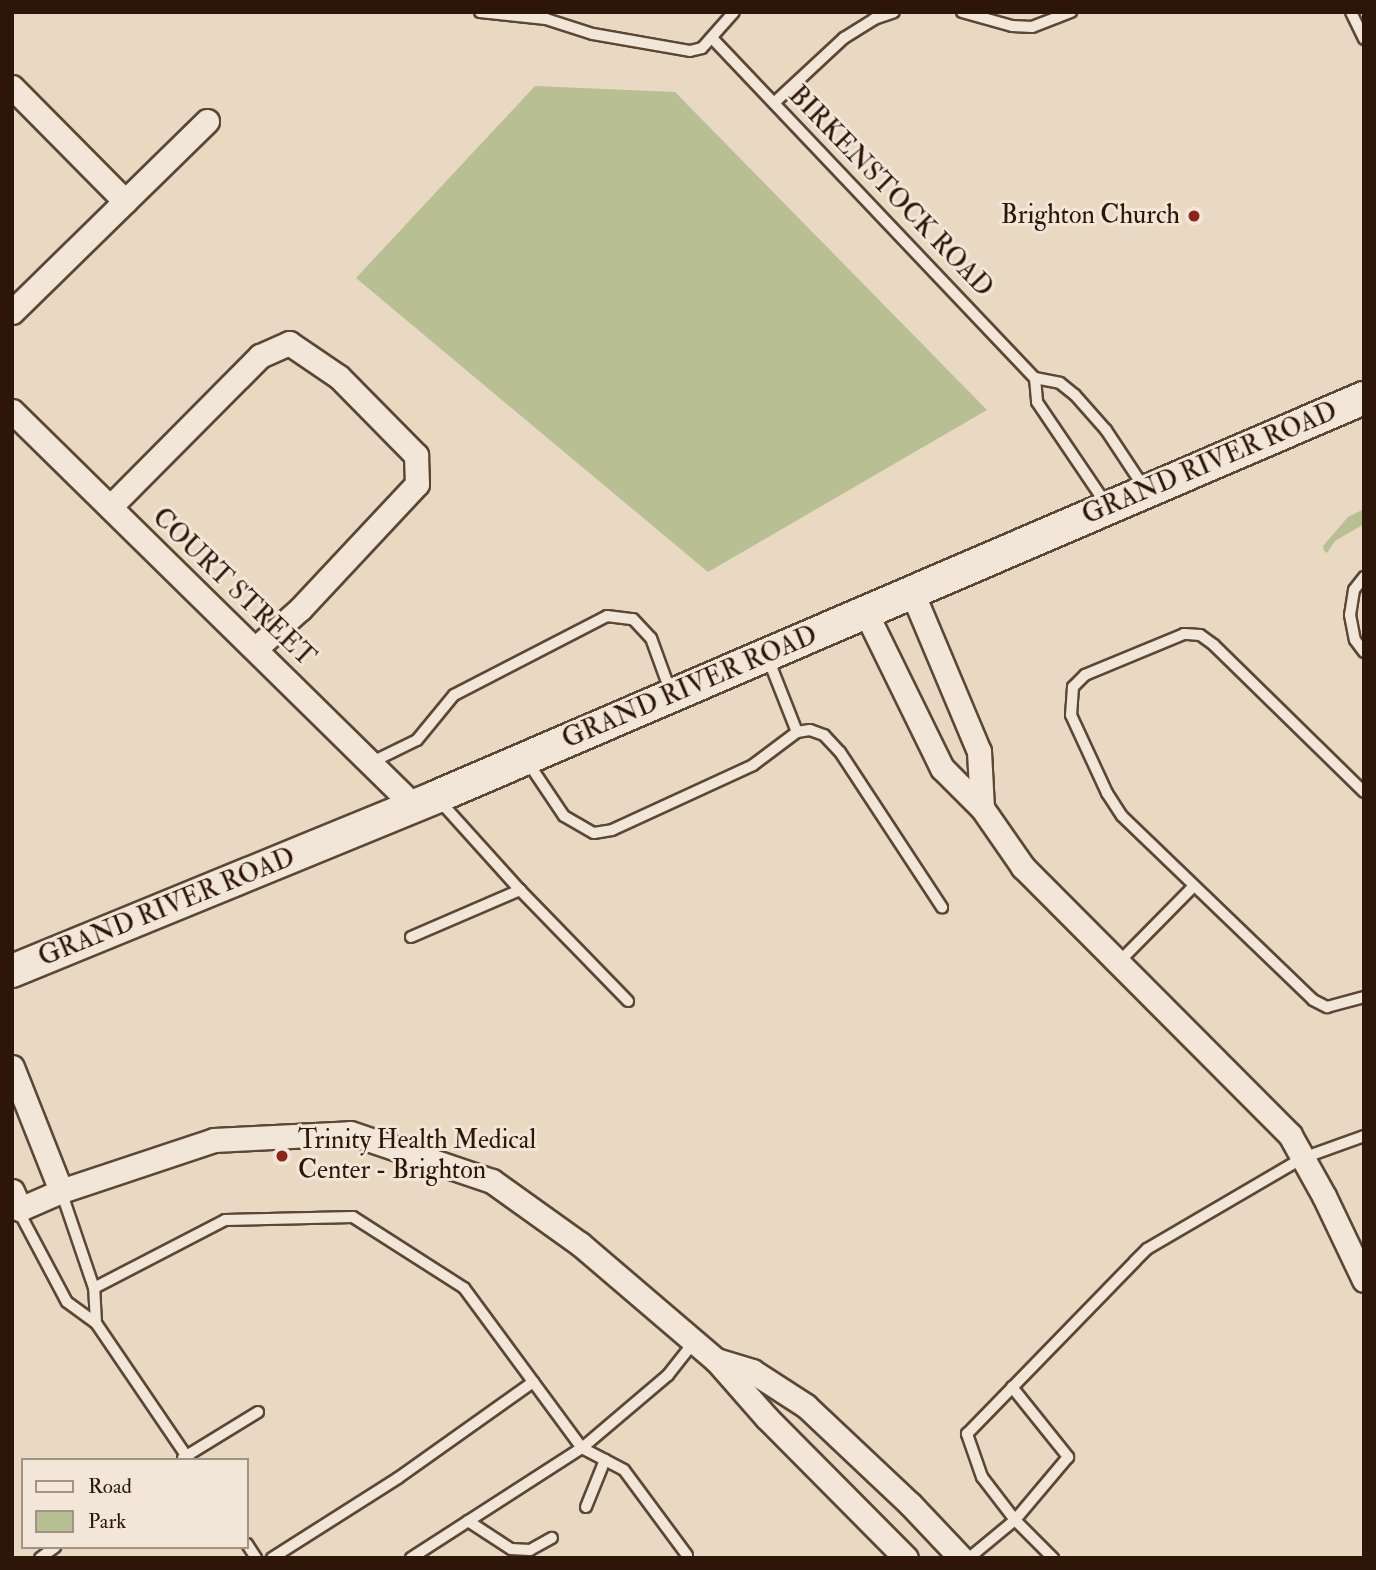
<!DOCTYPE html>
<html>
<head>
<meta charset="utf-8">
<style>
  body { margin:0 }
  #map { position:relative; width:1376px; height:1570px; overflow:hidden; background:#e9d9c2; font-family:"IM FELL Double Pica",serif }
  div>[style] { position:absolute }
  .green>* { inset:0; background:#b7bf93 }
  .roads { filter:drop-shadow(2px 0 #5c4736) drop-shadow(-2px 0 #5c4736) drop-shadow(0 2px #5c4736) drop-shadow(0 -2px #5c4736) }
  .service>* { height:10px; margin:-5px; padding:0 5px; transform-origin:5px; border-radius:5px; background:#f1e6d7 }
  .minor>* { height:23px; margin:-11.5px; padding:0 11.5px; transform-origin:11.5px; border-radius:11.5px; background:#f1e6d7 }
  .secondary>* { height:32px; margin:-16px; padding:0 16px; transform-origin:16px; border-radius:16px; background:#f1e6d7 }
  .dots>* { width:19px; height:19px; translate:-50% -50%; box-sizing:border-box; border:4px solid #f1e6d7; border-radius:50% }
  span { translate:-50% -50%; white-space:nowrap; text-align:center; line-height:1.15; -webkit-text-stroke:6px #f1e6d7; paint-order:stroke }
  .street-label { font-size:26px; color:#2d1608 }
  .poi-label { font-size:26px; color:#2d1608 }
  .right { translate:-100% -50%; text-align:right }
  .left { translate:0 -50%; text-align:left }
  .frame { position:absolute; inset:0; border:14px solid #2d1608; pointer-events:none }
  .legend { position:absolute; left:21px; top:1458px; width:228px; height:91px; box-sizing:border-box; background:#f1e6d7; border:2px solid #a39384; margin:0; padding:9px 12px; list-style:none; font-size:21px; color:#2d1608 }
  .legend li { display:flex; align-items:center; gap:14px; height:35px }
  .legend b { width:35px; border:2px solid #a39384 }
</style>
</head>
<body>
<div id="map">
  <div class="green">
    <i style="clip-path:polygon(535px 86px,675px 92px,987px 410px,708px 572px,356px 278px)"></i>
    <i style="clip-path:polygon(1364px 509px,1364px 524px,1335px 541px,1327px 553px,1324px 551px,1323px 546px,1348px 517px)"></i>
  </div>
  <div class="roads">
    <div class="service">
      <i style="left:480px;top:12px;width:66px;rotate:6.1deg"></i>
      <i style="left:537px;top:12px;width:11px;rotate:38deg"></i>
      <i style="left:546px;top:19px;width:49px;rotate:17.7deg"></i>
      <i style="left:593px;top:34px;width:98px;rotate:9.9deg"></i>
      <i style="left:690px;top:51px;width:12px;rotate:-14deg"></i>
      <i style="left:702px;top:48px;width:48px;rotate:-48.4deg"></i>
      <i style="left:962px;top:12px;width:52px;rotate:15.6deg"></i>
      <i style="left:1012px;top:26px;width:20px;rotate:3deg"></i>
      <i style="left:1032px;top:27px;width:42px;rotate:-21deg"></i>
      <i style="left:1351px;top:12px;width:30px;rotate:64deg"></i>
      <i style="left:712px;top:38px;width:469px;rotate:46.5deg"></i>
      <i style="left:1035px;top:378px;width:25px;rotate:11deg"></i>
      <i style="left:1060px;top:383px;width:19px;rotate:39deg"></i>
      <i style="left:1075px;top:395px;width:47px;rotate:48.5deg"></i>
      <i style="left:1106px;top:430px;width:71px;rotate:56.5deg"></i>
      <i style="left:774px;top:103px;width:96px;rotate:-42.9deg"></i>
      <i style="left:844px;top:38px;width:36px;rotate:-32deg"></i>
      <i style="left:874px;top:19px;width:21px;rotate:-19deg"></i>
      <i style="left:1035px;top:378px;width:24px;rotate:85deg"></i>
      <i style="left:1037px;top:402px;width:127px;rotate:55.9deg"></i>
      <i style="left:1364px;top:577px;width:16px;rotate:128deg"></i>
      <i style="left:1354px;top:590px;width:25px;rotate:99deg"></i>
      <i style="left:1350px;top:615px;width:25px;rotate:79deg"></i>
      <i style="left:1355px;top:640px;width:15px;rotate:53deg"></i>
      <i style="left:797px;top:732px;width:13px;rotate:-9deg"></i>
      <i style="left:810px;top:730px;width:15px;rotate:20deg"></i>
      <i style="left:824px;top:735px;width:23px;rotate:47deg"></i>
      <i style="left:840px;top:752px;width:186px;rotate:56.7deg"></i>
      <i style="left:527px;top:761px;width:66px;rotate:56.1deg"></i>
      <i style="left:564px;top:816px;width:34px;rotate:30deg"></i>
      <i style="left:594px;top:833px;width:18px;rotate:-9deg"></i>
      <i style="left:612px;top:830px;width:155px;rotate:-24.7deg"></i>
      <i style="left:753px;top:765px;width:55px;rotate:-36.9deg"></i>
      <i style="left:797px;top:732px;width:82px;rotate:-111.5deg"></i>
      <i style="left:370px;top:763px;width:52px;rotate:-26.1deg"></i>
      <i style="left:417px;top:740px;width:58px;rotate:-50.6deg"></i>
      <i style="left:454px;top:695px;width:172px;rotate:-27.3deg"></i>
      <i style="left:607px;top:616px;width:26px;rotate:7deg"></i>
      <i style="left:633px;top:619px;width:26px;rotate:47deg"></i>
      <i style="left:651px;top:638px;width:59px;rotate:70deg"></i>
      <i style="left:1364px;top:792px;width:210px;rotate:-135.6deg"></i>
      <i style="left:1214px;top:645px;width:17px;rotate:-144deg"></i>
      <i style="left:1200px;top:635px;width:16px;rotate:-176deg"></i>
      <i style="left:1184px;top:634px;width:107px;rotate:157.5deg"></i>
      <i style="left:1085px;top:675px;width:17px;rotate:135deg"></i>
      <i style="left:1073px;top:687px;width:28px;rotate:94deg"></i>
      <i style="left:1071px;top:715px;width:86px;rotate:65.2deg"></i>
      <i style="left:1107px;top:793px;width:27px;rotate:57deg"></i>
      <i style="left:1122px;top:816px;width:265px;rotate:43.9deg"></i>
      <i style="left:1313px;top:1000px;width:16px;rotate:27deg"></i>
      <i style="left:1327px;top:1007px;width:38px;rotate:-15deg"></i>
      <i style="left:438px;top:799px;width:122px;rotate:48deg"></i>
      <i style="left:520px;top:890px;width:155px;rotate:45.8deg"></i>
      <i style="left:411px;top:937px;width:119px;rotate:-23.3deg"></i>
      <i style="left:1118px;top:963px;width:107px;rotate:-45.4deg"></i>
      <i style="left:18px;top:1210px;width:104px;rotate:62deg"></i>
      <i style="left:67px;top:1302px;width:36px;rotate:36deg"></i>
      <i style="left:96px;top:1323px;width:35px;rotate:-93deg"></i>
      <i style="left:94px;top:1288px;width:102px;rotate:-108.8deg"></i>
      <i style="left:94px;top:1288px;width:148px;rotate:-27.4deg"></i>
      <i style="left:225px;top:1220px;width:128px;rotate:-1.3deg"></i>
      <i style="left:353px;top:1217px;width:132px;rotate:32.6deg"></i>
      <i style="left:464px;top:1288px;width:199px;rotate:53.6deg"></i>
      <i style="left:582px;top:1448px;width:47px;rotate:27.6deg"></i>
      <i style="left:624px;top:1470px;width:106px;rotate:53.5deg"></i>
      <i style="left:96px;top:1323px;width:166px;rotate:55.8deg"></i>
      <i style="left:1012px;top:1387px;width:90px;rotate:51.3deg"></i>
      <i style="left:1068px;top:1457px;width:82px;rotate:130.1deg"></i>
      <i style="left:1015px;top:1520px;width:54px;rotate:-127.5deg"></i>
      <i style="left:982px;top:1477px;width:46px;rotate:-109.2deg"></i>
      <i style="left:967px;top:1434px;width:241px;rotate:-45.8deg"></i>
      <i style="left:1135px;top:1261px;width:17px;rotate:-45deg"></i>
      <i style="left:1147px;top:1249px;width:181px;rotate:-30.3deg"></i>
      <i style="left:1303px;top:1158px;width:65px;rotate:-19.8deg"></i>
      <i style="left:183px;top:1458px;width:88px;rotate:-31.5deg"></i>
      <i style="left:586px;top:1507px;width:51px;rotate:-68deg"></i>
      <i style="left:468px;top:1521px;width:51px;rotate:33.1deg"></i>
      <i style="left:511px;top:1549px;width:19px;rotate:3deg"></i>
      <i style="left:530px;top:1550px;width:25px;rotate:-29deg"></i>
      <i style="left:247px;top:1544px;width:17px;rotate:57deg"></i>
      <i style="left:40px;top:1558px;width:19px;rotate:-36deg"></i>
      <i style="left:272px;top:1558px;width:149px;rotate:-32.4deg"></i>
      <i style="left:398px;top:1478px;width:166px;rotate:-35.4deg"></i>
      <i style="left:411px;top:1558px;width:203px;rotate:-32.8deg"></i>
      <i style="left:582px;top:1448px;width:113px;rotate:-40.3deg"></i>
      <i style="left:668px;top:1375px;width:42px;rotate:-51.8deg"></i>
      <i style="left:969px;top:1558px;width:60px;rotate:-39.6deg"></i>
      <i style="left:1015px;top:1520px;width:54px;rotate:45deg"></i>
    </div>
    <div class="minor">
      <i style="left:12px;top:87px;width:161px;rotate:45.3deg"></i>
      <i style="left:12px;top:312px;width:273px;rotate:-44.4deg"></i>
      <i style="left:12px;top:411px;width:564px;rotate:44.5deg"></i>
      <i style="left:110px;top:507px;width:213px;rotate:-45.2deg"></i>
      <i style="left:260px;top:356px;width:32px;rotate:-24deg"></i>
      <i style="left:289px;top:343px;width:60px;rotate:34.2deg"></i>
      <i style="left:339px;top:377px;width:110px;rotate:45.4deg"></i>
      <i style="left:416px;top:455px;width:29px;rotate:88deg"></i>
      <i style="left:417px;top:484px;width:171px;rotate:133.1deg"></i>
      <i style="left:300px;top:609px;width:59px;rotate:138.4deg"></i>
      <i style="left:912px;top:592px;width:173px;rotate:67.2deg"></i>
      <i style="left:979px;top:751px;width:57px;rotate:87deg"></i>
      <i style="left:866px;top:613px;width:173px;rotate:63.9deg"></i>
      <i style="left:942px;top:768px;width:57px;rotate:45deg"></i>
      <i style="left:982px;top:808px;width:72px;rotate:55.2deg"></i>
      <i style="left:1023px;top:867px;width:378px;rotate:45.1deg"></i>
      <i style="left:1290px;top:1135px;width:70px;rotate:60.9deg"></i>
      <i style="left:1324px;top:1196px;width:93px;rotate:64.5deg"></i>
      <i style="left:12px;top:1067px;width:133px;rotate:68.4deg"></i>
      <i style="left:12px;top:1191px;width:20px;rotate:66deg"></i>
      <i style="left:20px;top:1209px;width:45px;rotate:-23.7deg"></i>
      <i style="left:61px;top:1191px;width:161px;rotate:-18.4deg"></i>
      <i style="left:214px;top:1140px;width:136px;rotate:-2.9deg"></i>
      <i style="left:350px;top:1133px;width:150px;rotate:18.7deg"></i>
      <i style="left:492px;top:1181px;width:108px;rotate:35.6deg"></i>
      <i style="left:580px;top:1244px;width:179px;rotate:40.5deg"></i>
      <i style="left:716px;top:1360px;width:77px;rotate:48.7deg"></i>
      <i style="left:767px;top:1418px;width:197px;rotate:45.2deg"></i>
      <i style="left:716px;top:1360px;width:38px;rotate:17deg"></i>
      <i style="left:752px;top:1371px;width:64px;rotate:32.9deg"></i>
      <i style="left:806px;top:1406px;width:143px;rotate:43.3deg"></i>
      <i style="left:910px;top:1504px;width:74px;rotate:46.6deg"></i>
    </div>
    <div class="secondary">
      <i style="left:12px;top:971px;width:458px;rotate:-22.3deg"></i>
      <i style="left:436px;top:797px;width:1010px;rotate:-23.27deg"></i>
    </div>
  </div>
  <div class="dots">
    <i style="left:1194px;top:216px;background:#8f2418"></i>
    <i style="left:282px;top:1156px;background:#8f2418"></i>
  </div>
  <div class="street-label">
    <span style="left:890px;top:192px;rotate:46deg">BIRKENSTOCK ROAD</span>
    <span style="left:1210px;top:464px;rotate:-23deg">GRAND RIVER ROAD</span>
    <span style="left:233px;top:588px;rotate:44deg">COURT STREET</span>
    <span style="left:690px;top:688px;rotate:-23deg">GRAND RIVER ROAD</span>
    <span style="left:167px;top:908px;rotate:-22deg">GRAND RIVER ROAD</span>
  </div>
  <div class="poi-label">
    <span class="right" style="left:1180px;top:216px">Brighton Church</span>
    <span class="left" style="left:298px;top:1156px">Trinity Health Medical<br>Center - Brighton</span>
  </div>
  <div class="frame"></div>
  <ul class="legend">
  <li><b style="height:9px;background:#f1e6d7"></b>Road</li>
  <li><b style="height:19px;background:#b7bf93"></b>Park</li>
  </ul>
</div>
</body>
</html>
